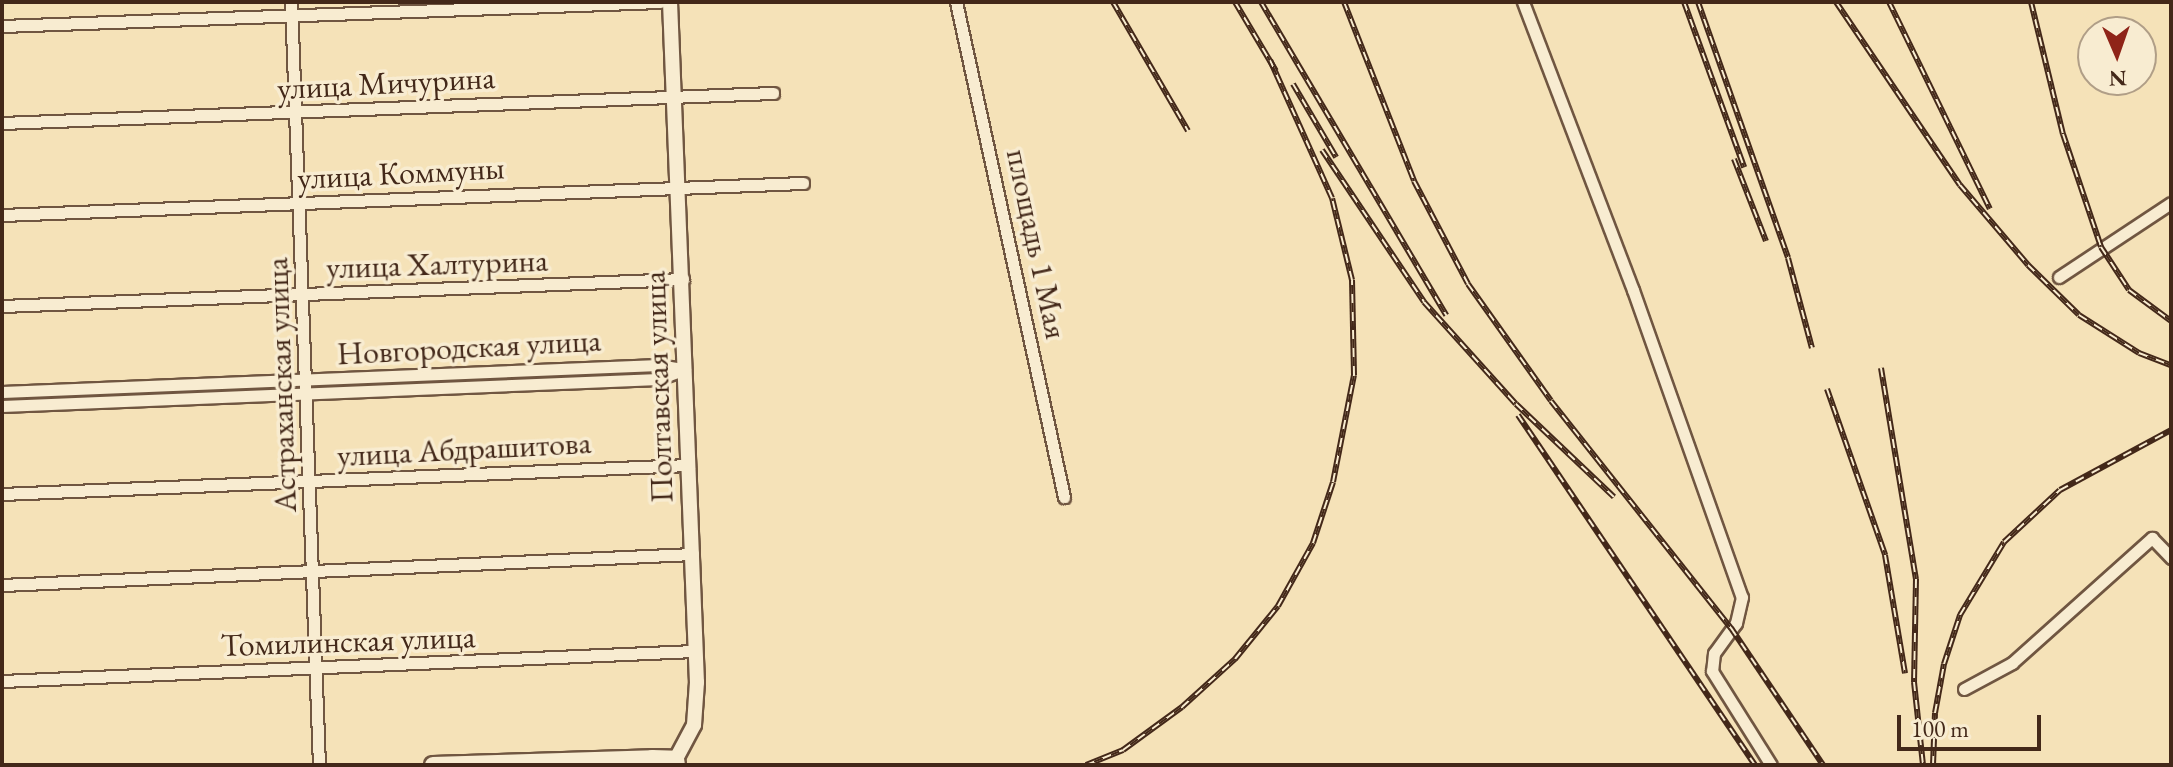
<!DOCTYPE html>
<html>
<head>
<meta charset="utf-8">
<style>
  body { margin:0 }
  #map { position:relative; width:2173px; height:767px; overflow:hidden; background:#f5e2b8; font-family:"EB Garamond",serif }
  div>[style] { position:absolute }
  .roads { filter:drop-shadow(2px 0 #705641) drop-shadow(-2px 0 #705641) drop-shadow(0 2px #705641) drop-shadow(0 -2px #705641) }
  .minor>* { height:11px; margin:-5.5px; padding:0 5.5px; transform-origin:5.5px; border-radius:5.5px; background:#f8ecd1 }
  .tertiary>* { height:14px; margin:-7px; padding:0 7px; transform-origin:7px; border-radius:7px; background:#f8ecd1 }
  .secondary>* { height:16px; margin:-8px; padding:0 8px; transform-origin:8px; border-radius:8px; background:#f8ecd1 }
  .rail>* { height:6px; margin-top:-3px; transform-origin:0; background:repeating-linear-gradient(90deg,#f8ecd1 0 9px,#432819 0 18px); box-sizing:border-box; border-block:2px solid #432819 }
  span { translate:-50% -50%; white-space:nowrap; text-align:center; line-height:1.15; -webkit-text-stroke:7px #f8ecd1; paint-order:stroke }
  .street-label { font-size:32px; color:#432819 }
  .frame { position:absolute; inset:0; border:4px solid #432819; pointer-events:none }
  .north { position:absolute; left:2077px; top:16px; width:80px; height:80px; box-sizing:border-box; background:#f8ecd1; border:2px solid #b09e87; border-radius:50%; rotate:178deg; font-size:22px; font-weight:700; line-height:32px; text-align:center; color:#432819 }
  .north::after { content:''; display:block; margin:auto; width:28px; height:36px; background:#8f2418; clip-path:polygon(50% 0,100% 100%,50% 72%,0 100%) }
  .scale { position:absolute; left:1897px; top:715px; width:144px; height:36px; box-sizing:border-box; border:4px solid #432819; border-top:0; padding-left:10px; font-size:24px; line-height:28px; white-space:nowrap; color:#432819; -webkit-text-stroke:6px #f8ecd1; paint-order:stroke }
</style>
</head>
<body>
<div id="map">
  <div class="roads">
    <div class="minor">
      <i style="left:291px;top:2px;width:764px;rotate:87.9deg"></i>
      <i style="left:956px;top:2px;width:507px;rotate:77.69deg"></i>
      <i style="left:1523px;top:2px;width:308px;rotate:69.1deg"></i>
      <i style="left:1633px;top:290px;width:326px;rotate:70.5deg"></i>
      <i style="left:1742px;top:597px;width:27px;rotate:103deg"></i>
      <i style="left:1736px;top:623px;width:37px;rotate:126deg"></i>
      <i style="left:1714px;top:653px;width:18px;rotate:96deg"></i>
      <i style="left:1712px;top:671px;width:111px;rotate:57.9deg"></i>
      <i style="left:2px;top:26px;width:658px;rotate:-2.09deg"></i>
      <i style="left:2px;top:123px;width:772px;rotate:-2.23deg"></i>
      <i style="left:2px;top:215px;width:802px;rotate:-2.29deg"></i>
      <i style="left:2059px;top:277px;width:134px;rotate:-33.5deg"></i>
      <i style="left:2px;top:306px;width:682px;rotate:-2.27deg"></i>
      <i style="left:2px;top:392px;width:657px;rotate:-2.36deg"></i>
      <i style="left:658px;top:365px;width:26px;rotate:9deg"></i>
      <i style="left:2px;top:406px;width:657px;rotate:-2.36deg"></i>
      <i style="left:658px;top:379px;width:29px;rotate:-20deg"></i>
      <i style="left:2px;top:494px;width:688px;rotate:-2.42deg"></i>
      <i style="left:2px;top:585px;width:692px;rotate:-2.57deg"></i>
      <i style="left:2px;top:681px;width:695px;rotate:-2.48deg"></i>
      <i style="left:1964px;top:689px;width:55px;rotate:-28.4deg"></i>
      <i style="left:2012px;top:663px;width:188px;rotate:-41.8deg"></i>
      <i style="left:2152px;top:538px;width:28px;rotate:46deg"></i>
    </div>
    <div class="tertiary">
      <i style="left:670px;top:2px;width:681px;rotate:87.73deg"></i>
      <i style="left:697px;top:682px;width:43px;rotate:94deg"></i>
      <i style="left:694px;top:725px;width:38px;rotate:118deg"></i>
    </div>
    <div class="secondary">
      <i style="left:433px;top:765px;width:219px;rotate:-1.8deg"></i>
      <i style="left:652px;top:758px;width:24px;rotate:2deg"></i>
      <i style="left:676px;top:759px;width:6px;rotate:81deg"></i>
    </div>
  </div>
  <div class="rail">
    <i style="left:1113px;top:2px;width:149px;rotate:59.8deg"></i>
    <i style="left:1235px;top:2px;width:80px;rotate:59.3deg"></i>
    <i style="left:1261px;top:2px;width:364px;rotate:59.4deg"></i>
    <i style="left:1344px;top:2px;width:192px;rotate:68.6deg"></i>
    <i style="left:1414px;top:181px;width:116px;rotate:62.3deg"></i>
    <i style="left:1468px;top:284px;width:143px;rotate:54.6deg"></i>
    <i style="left:1551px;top:401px;width:290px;rotate:51.6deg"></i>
    <i style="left:1731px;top:628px;width:165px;rotate:56.1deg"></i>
    <i style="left:1684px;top:2px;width:176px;rotate:70deg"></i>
    <i style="left:1698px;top:2px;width:271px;rotate:70.6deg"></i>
    <i style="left:1788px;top:258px;width:93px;rotate:75.1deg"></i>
    <i style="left:1836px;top:2px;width:221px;rotate:55.9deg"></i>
    <i style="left:1960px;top:185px;width:105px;rotate:49.6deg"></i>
    <i style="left:2028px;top:265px;width:71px;rotate:44.4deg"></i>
    <i style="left:2079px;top:315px;width:71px;rotate:32.3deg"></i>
    <i style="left:2139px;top:353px;width:34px;rotate:21deg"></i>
    <i style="left:1889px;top:2px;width:230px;rotate:64deg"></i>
    <i style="left:2031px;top:2px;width:136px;rotate:76.4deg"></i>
    <i style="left:2063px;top:134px;width:119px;rotate:71.4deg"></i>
    <i style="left:2101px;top:247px;width:51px;rotate:56.9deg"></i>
    <i style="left:2129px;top:290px;width:52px;rotate:36.4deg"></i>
    <i style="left:1293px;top:84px;width:85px;rotate:59.5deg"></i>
    <i style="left:1322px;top:150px;width:183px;rotate:56.1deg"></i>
    <i style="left:1424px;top:302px;width:137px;rotate:48deg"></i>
    <i style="left:1516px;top:404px;width:135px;rotate:43.5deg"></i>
    <i style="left:1734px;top:159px;width:88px;rotate:68.7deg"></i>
    <i style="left:1881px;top:368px;width:214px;rotate:80.6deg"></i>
    <i style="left:1916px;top:579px;width:103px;rotate:91.1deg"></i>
    <i style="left:1914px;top:682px;width:83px;rotate:83.8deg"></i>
    <i style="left:1827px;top:389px;width:176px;rotate:70.7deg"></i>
    <i style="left:1885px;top:555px;width:120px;rotate:80.4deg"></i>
    <i style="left:1518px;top:415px;width:423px;rotate:55.9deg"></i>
    <i style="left:1086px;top:765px;width:40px;rotate:-22deg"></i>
    <i style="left:1123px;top:750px;width:73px;rotate:-36.1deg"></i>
    <i style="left:1182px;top:707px;width:72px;rotate:-42.2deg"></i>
    <i style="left:1235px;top:659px;width:68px;rotate:-50.9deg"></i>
    <i style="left:1278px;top:606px;width:72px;rotate:-60.9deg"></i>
    <i style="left:1313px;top:543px;width:64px;rotate:-71.8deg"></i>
    <i style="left:1333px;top:482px;width:109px;rotate:-78.9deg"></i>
    <i style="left:1354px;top:375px;width:95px;rotate:-91.2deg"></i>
    <i style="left:1352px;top:280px;width:84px;rotate:-103.7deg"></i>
    <i style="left:1332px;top:198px;width:151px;rotate:-114.2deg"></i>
    <i style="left:1933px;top:765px;width:52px;rotate:-87.8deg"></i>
    <i style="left:1935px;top:713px;width:50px;rotate:-79.6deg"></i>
    <i style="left:1944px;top:664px;width:52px;rotate:-71.9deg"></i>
    <i style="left:1960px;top:615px;width:85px;rotate:-58.9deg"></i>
    <i style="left:2004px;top:542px;width:76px;rotate:-42.9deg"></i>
    <i style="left:2060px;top:490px;width:126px;rotate:-28.4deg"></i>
  </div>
  <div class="street-label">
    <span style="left:386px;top:83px;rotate:-3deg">улица Мичурина</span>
    <span style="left:401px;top:173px;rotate:-3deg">улица Коммуны</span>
    <span style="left:1037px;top:244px;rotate:78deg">площадь 1 Мая</span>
    <span style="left:437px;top:264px;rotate:-2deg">улица Халтурина</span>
    <span style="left:469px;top:347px;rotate:-3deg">Новгородская улица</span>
    <span style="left:281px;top:385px;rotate:-92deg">Астраханская улица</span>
    <span style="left:658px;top:387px;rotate:-92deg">Полтавская улица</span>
    <span style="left:464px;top:449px;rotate:-3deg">улица Абдрашитова</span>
    <span style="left:348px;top:641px;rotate:-2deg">Томилинская улица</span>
  </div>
  <div class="frame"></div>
  <div class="north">N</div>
  <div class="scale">100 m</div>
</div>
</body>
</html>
